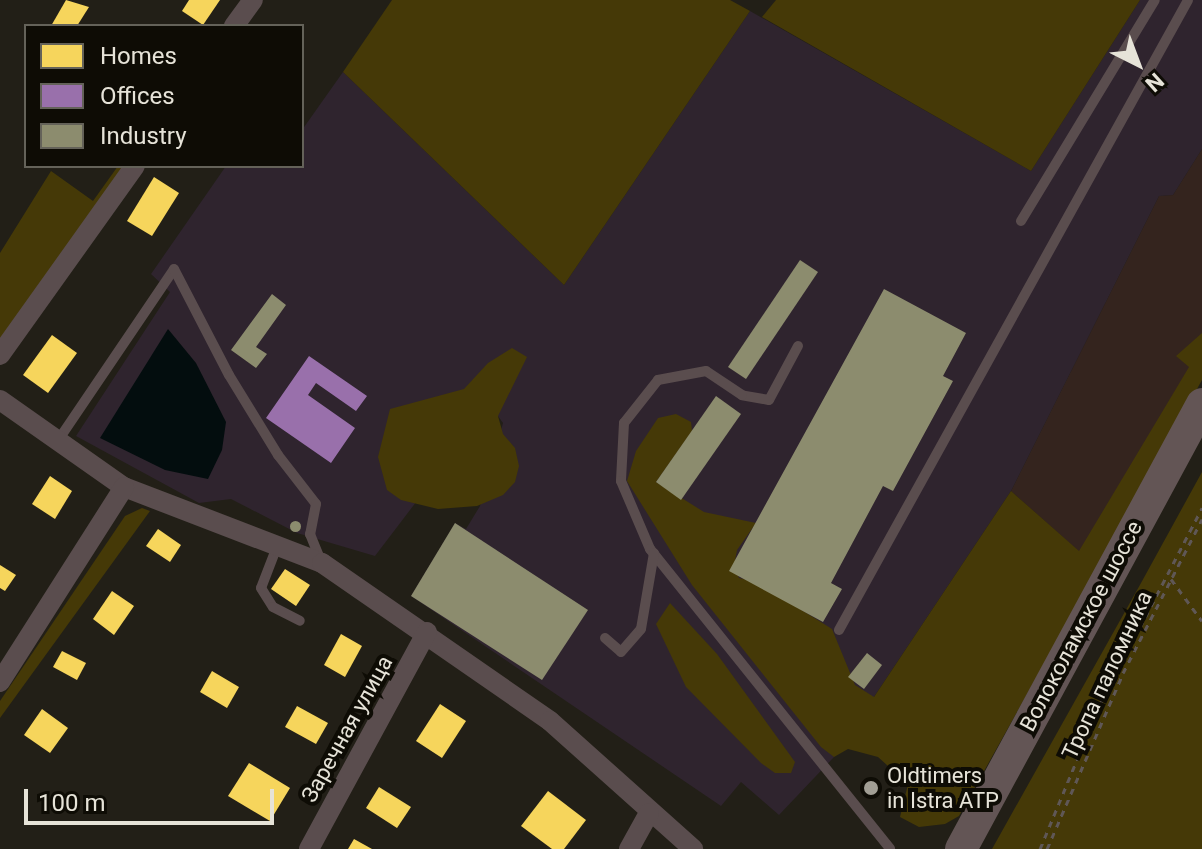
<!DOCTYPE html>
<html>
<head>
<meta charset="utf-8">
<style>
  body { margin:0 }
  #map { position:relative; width:1202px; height:849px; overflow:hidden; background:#221f17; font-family:Roboto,sans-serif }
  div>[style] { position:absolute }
  .commercial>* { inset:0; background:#34241e }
  .industrial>* { inset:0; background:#2f242e }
  .green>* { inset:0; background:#453907 }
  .water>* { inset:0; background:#030d0e }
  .homes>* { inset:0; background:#f6d55c }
  .offices>* { inset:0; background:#9970ab }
  .industry>* { inset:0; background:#8c8c6e }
  .round { border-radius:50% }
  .path>* { height:3px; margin-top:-1.5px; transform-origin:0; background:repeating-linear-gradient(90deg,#5f5756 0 6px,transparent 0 12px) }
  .lane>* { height:10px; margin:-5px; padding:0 5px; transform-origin:5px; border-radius:5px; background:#5a4d4e }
  .street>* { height:20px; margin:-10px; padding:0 10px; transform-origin:10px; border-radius:10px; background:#5a4d4e }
  .primary>* { height:32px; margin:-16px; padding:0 16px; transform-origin:16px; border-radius:16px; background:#635555 }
  .dots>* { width:22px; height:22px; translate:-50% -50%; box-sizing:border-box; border:4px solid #0e0c05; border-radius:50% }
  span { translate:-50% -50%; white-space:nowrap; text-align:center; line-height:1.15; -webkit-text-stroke:8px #0e0c05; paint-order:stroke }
  .street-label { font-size:22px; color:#e6e3d8 }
  .poi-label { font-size:22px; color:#e6e3d8 }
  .left { translate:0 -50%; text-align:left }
  .legend { position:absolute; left:24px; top:24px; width:280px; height:144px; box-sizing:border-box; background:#0e0c05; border:2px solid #646259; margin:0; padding:10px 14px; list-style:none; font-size:24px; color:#e6e3d8 }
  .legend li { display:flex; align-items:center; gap:16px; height:40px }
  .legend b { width:40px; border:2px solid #646259 }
  .north { position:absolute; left:1098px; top:24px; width:80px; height:80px; -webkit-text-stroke:6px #0e0c05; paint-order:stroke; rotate:138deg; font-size:22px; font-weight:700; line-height:32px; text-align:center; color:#e6e3d8 }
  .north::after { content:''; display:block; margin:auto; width:28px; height:36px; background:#e6e3d8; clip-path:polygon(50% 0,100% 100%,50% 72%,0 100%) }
  .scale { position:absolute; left:24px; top:789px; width:250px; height:36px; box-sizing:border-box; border:4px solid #e6e3d8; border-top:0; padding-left:10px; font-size:24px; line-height:28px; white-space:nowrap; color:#e6e3d8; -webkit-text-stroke:6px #0e0c05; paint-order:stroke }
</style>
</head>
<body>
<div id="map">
  <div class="commercial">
    <i style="clip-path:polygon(1202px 149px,1202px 346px,1085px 557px,1011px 491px,1159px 196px,1173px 195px)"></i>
  </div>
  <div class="industrial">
    <i style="clip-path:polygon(1140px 0,1202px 0,1202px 149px,1173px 195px,1159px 196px,1011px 491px,834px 757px,779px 815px,741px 782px,721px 806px,411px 596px,455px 523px,466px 529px,480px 506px,503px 423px,490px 405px,375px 556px,297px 533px,231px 499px,199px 503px,76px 436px,170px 292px,151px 274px,226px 166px,302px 166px,302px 130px,343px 72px,564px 285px,750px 11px,1031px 171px)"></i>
  </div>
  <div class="green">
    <i style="clip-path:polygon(392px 0,730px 0,750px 11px,564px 285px,343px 72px)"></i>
    <i style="clip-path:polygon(776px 0,1140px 0,1031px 171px,762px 17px)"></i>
    <i style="clip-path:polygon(118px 166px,126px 166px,0 345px,0 253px,51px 171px,93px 201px)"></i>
    <i style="clip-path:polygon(1202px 333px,1202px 380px,959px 816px,945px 824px,919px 827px,900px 817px,908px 784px,878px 757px,848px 749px,834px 757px,821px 747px,692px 585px,627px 481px,636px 451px,658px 418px,676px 414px,691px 422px,692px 431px,656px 482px,704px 512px,756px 523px,737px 550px,734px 566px,739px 578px,757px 582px,832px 629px,855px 685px,874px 697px,1011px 491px,1079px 551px,1189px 367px,1176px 356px)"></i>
    <i style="clip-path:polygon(512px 348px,527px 357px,498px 416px,503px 434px,515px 448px,519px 466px,515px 482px,503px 495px,477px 506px,438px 509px,401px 500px,387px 490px,378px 457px,390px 409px,464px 389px,488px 363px)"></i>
    <i style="clip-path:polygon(1202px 472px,1202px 849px,992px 849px,1141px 583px)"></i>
    <i style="clip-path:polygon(142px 508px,150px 511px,0 718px,0 701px,125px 516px)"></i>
    <i style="clip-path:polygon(670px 603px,717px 654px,795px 762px,791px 773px,775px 773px,761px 763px,686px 687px,656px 624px)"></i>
  </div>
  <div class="water">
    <i style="clip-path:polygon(168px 329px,196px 363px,226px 422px,222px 450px,208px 479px,165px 470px,100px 438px)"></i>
  </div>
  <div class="homes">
    <i style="clip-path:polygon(66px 0,89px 7px,77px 26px,51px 26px)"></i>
    <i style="clip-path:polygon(189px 0,220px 0,203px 25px,182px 11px)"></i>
    <i style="clip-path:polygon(154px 177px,179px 193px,152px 236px,127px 221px)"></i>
    <i style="clip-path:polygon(52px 335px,77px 353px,48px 393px,23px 375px)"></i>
    <i style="clip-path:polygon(50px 476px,72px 491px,55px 519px,32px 504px)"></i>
    <i style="clip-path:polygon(158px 529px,181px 545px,170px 562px,146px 546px)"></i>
    <i style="clip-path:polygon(0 565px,16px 575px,5px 591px,0 588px)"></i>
    <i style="clip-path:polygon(285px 569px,310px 585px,296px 606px,271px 589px)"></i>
    <i style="clip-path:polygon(112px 591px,134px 606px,114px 635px,93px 619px)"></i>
    <i style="clip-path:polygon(341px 634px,362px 646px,345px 677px,324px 665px)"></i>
    <i style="clip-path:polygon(62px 651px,86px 663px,77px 680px,53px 667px)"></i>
    <i style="clip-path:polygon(212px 671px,239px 687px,227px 708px,200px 692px)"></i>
    <i style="clip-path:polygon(440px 704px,466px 721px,442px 758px,416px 741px)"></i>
    <i style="clip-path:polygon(297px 706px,328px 723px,316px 744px,285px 727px)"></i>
    <i style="clip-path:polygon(42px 709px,68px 728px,50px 753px,24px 735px)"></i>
    <i style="clip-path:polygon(249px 763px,290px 788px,270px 821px,228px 796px)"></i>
    <i style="clip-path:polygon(379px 787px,411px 807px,397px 828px,366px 808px)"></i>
    <i style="clip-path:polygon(548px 791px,586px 820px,564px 849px,552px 849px,521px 826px)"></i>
    <i style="clip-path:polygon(354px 839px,372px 849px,348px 849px)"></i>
  </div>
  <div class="offices">
    <i style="clip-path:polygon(309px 356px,367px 396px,356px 411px,316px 383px,308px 395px,355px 428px,331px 463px,266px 418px)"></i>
  </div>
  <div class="industry">
    <i style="clip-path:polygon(800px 260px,818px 272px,746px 379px,728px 367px)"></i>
    <i style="clip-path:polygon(884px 289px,966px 333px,943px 376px,953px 381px,893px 491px,883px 486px,831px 583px,842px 589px,823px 622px,729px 571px)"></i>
    <i style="clip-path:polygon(272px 294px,286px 305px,256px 347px,267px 354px,256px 368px,231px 350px)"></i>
    <i style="clip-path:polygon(716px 396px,741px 414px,681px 500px,656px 482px)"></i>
    <i class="round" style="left:289.5px;top:520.5px;width:11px;height:11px"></i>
    <i style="clip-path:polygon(455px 523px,588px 610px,542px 680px,411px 596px)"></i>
    <i style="clip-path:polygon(867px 653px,882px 665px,864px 689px,848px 677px)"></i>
  </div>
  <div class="path">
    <i style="left:1171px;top:579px;width:52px;rotate:53.6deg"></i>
    <i style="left:1040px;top:849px;width:159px;rotate:-67.5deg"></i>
    <i style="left:1101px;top:702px;width:219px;rotate:-62.5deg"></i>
    <i style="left:1047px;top:849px;width:192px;rotate:-66.6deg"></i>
    <i style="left:1123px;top:673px;width:173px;rotate:-62.8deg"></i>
  </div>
  <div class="lane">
    <i style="left:1021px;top:221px;width:258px;rotate:-58.8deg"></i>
    <i style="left:798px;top:346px;width:61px;rotate:118.2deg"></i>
    <i style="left:769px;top:400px;width:27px;rotate:-170deg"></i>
    <i style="left:742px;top:395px;width:43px;rotate:-146.3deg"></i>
    <i style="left:706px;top:371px;width:49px;rotate:169.4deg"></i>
    <i style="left:658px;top:380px;width:55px;rotate:128.3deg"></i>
    <i style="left:624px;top:423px;width:58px;rotate:93deg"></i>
    <i style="left:621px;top:481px;width:74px;rotate:66.9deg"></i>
    <i style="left:650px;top:549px;width:384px;rotate:51.3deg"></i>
    <i style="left:59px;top:439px;width:205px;rotate:-55.9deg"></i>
    <i style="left:174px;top:269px;width:119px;rotate:62.6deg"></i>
    <i style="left:229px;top:375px;width:94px;rotate:58.5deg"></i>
    <i style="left:278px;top:455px;width:62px;rotate:52.2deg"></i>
    <i style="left:316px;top:504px;width:31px;rotate:101deg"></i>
    <i style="left:310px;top:534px;width:29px;rotate:68deg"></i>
    <i style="left:278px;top:544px;width:47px;rotate:111.1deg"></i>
    <i style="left:261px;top:588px;width:22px;rotate:58deg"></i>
    <i style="left:273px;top:607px;width:30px;rotate:27deg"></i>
    <i style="left:839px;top:630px;width:720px;rotate:-61.01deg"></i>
    <i style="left:605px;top:638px;width:21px;rotate:41deg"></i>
    <i style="left:621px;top:652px;width:30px;rotate:-49deg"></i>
    <i style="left:641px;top:629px;width:77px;rotate:-80.3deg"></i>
  </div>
  <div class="street">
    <i style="left:234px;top:26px;width:32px;rotate:-54deg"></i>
    <i style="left:0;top:355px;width:232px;rotate:-54.5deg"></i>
    <i style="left:0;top:400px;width:151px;rotate:35.1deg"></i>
    <i style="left:124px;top:487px;width:212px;rotate:21deg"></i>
    <i style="left:322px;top:563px;width:277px;rotate:34.7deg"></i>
    <i style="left:550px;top:721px;width:192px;rotate:41.8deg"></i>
    <i style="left:0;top:682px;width:231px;rotate:-57.5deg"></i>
    <i style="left:309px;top:849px;width:247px;rotate:-61.5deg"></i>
    <i style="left:629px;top:849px;width:41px;rotate:-60.9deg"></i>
  </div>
  <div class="primary">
    <i style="left:961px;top:849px;width:506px;rotate:-61.56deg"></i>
  </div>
  <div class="dots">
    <i style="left:871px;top:788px;background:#a19e94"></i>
  </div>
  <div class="street-label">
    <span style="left:1081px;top:626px;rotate:-62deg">Волоколамское шоссе</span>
    <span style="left:1107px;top:675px;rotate:-65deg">Тропа паломника</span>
    <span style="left:347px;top:729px;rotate:-61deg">Заречная улица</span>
  </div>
  <div class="poi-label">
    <span class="left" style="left:887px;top:788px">Oldtimers<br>in Istra ATP</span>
  </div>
  <ul class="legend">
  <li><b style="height:22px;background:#f6d55c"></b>Homes</li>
  <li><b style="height:22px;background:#9970ab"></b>Offices</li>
  <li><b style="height:22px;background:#8c8c6e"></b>Industry</li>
  </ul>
  <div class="north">N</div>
  <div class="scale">100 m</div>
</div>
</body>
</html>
